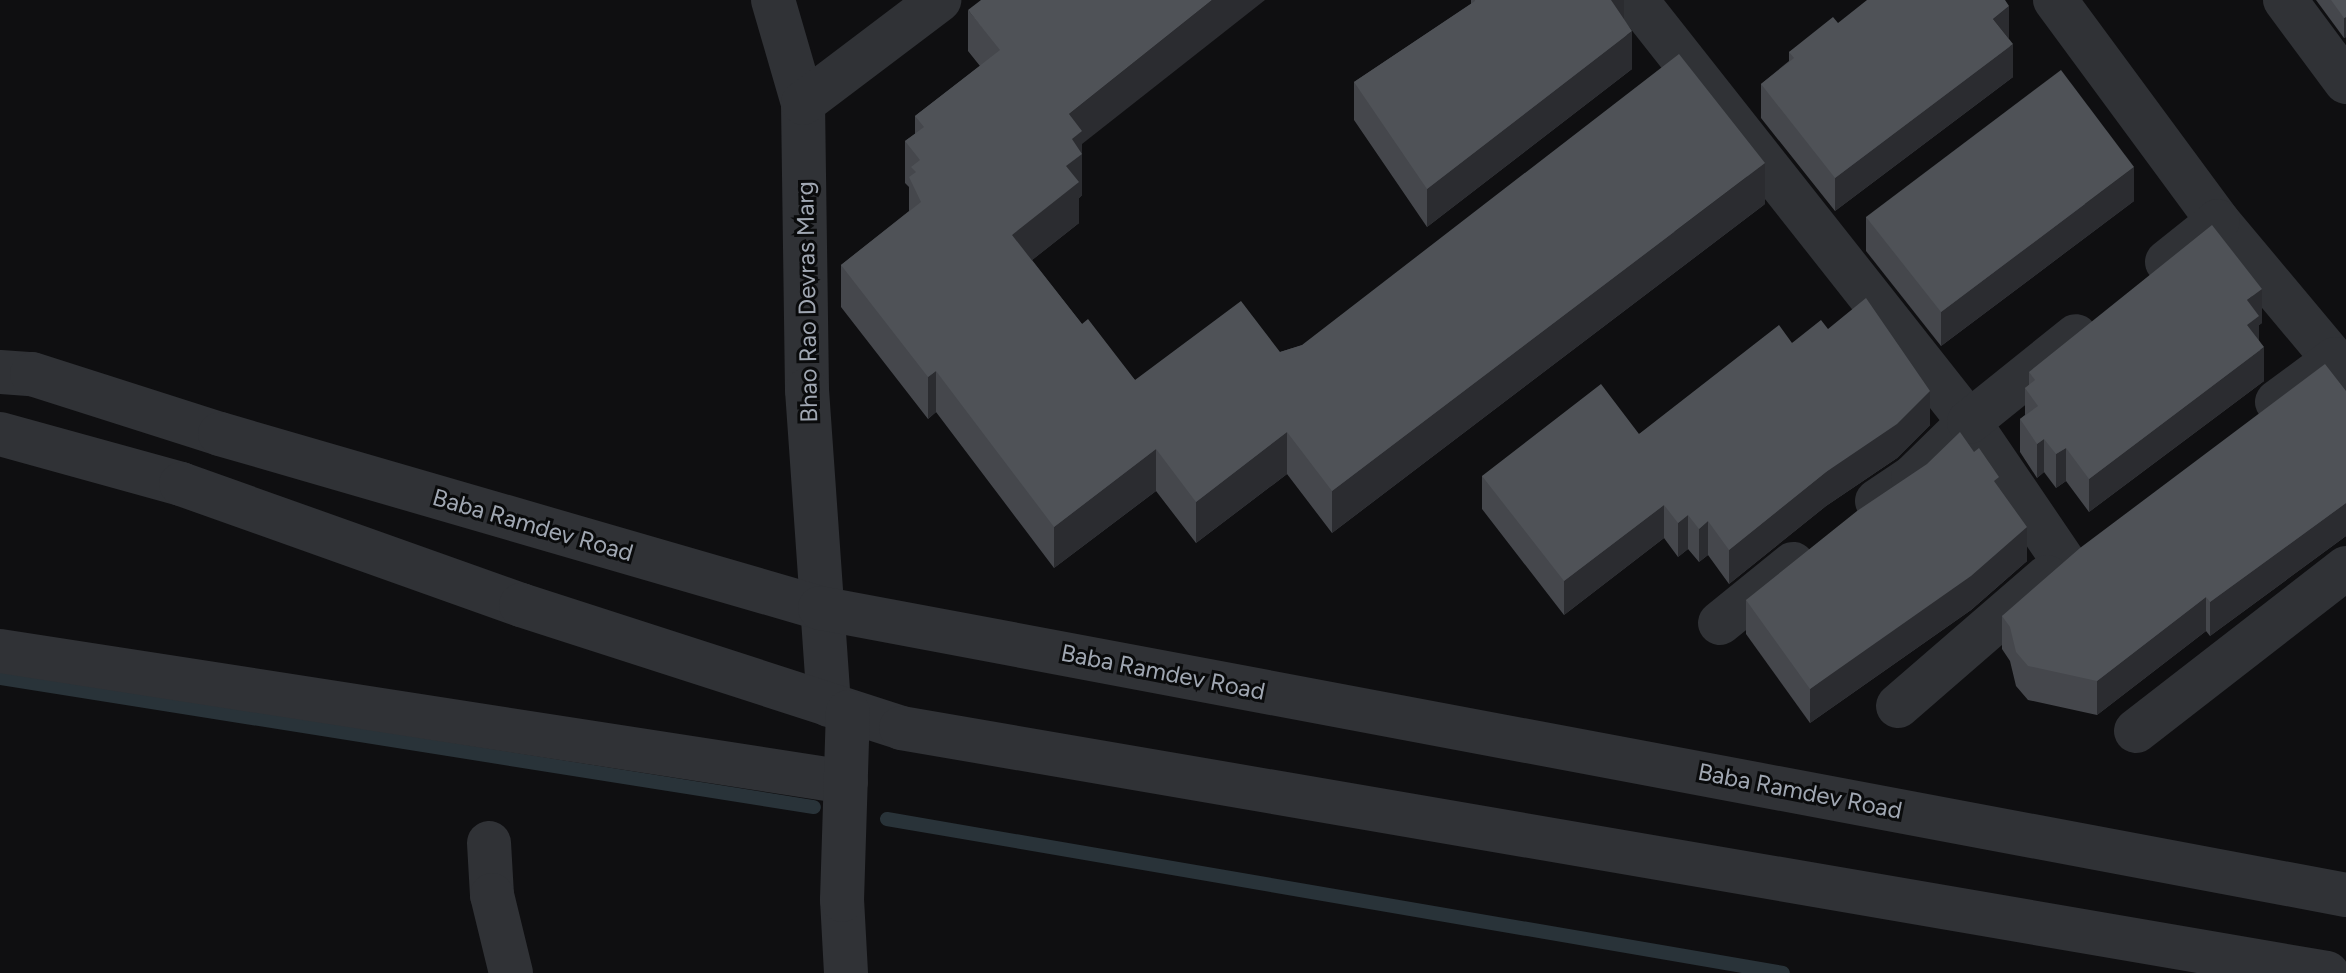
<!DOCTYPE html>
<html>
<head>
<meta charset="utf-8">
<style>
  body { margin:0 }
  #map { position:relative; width:2346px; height:973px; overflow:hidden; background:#0f0f11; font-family:Figtree,sans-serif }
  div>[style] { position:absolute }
  .stream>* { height:14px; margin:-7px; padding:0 7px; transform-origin:7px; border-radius:7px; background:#293339 }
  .minor>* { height:44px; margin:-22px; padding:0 22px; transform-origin:22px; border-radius:22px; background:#303236 }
  .wall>* { inset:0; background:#45474c }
  .shaded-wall>* { inset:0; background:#2b2c30 }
  .building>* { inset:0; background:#4f5257 }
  span { translate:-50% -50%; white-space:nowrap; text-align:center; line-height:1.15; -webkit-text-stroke:6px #0a0b0c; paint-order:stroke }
  .street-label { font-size:24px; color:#a0a7b2 }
</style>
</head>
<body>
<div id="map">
  <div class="stream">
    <i style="left:0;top:678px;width:824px;rotate:9.01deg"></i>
    <i style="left:887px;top:819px;width:909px;rotate:9.75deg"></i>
  </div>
  <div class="minor">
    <i style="left:773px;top:0;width:107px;rotate:73.8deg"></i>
    <i style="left:803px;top:103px;width:287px;rotate:89.2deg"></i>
    <i style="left:807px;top:390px;width:316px;rotate:86deg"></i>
    <i style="left:1636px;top:0;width:538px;rotate:51.72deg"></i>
    <i style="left:1969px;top:422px;width:169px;rotate:55.8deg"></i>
    <i style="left:2055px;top:0;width:275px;rotate:53.6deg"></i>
    <i style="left:2218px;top:221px;width:199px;rotate:50.1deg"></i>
    <i style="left:2285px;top:0;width:102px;rotate:53.4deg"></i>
    <i style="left:803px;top:103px;width:171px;rotate:-37.1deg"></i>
    <i style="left:2167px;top:262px;width:65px;rotate:-38.8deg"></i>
    <i style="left:0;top:372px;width:32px;rotate:4deg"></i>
    <i style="left:32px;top:374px;width:197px;rotate:17.7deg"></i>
    <i style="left:220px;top:434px;width:625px;rotate:16.17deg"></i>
    <i style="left:820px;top:608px;width:1553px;rotate:10.65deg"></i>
    <i style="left:2277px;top:402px;width:72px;rotate:-36.6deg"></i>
    <i style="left:0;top:434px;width:188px;rotate:15.4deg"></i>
    <i style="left:181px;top:484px;width:361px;rotate:19.6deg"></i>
    <i style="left:521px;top:605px;width:399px;rotate:17.9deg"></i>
    <i style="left:901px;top:728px;width:1447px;rotate:9.75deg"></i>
    <i style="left:1877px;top:501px;width:43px;rotate:-33.7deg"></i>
    <i style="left:1913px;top:477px;width:78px;rotate:-44.5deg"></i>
    <i style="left:1969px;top:422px;width:137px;rotate:-38.8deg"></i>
    <i style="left:1720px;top:623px;width:94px;rotate:-38.9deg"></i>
    <i style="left:0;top:651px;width:856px;rotate:8.8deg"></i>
    <i style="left:1898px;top:706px;width:197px;rotate:-40.9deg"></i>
    <i style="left:2136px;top:731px;width:266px;rotate:-37.8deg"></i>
    <i style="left:489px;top:843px;width:52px;rotate:86.7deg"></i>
    <i style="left:492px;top:895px;width:80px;rotate:76.3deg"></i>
    <i style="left:846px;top:973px;width:73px;rotate:-93.1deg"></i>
    <i style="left:842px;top:900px;width:188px;rotate:-88.2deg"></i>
  </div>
  <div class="wall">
    <i style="clip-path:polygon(1471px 0,1624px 0,1624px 20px,1632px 69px,1427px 227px,1354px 120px,1354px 82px,1471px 4px)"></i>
    <i style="clip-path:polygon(2316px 0,2346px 0,2346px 37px,2344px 38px)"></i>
    <i style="clip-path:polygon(968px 10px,1082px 144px,1082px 195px,1079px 198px,1079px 223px,1032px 260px,1082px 324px,1135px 380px,1280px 352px,1765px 204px,1332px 533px,1287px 474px,1196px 543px,1156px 491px,1054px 568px,936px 412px,928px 419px,841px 307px,841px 265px,909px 211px,909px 187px,905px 183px,905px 141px,915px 134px,915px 116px,980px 66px,968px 51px)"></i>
    <i style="clip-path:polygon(1838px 23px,2009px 39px,2013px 77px,1835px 211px,1761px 118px,1761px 84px,1789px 61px,1789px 52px)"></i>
    <i style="clip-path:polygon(2134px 201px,1941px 346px,1866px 251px,1866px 217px)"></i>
    <i style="clip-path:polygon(2262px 323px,2259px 325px,2259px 340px,2264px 381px,2089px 512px,2066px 481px,2056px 488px,2044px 472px,2037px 478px,2020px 452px,2020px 419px,2025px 415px,2025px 388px,2029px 385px,2029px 372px)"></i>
    <i style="clip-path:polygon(1828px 329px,1930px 425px,1897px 458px,1826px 506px,1729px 584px,1708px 555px,1699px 562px,1688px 549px,1678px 557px,1664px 538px,1564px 615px,1482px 509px,1482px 476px,1639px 434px,1792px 343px)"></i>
    <i style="clip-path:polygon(2346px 391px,2346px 536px,2210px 636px,2206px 631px,2097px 715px,2028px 700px,2016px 686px,2010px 661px,2002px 649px,2002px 616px)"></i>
    <i style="clip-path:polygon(1999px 488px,2027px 561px,1971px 610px,1810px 723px,1746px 634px,1746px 600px)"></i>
  </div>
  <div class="shaded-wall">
    <i style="clip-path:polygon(1212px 0,1265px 0,1082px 144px,1082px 195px,1079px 198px,1079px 223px,1012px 276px,1012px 235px,1069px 114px)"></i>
    <i style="clip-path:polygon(1609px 0,1624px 0,1624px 25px)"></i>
    <i style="clip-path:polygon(2009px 6px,2009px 39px,1993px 19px)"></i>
    <i style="clip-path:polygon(2346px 17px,2346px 37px,2344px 38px,2344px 18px)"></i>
    <i style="clip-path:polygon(1632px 31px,1632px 69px,1427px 227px,1427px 189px)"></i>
    <i style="clip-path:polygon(2013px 44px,2013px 77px,1835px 211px,1835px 178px)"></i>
    <i style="clip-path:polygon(1765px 163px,1765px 204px,1332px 533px,1332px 491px)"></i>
    <i style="clip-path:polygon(2134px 167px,2134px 201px,1941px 346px,1941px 312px)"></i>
    <i style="clip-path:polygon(2262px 289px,2262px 323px,2259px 325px,2259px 350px,2247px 359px,2247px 300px)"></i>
    <i style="clip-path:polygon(2264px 347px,2264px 381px,2089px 512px,2089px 479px)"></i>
    <i style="clip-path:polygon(936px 371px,936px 412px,928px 419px,928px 377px)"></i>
    <i style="clip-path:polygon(1930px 391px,1930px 425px,1897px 458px,1826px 506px,1729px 584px,1729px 550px,1826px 472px)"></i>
    <i style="clip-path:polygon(1287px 432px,1287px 474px,1196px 543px,1196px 502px)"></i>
    <i style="clip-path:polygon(2044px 439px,2044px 472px,2037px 478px,2037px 444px)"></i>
    <i style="clip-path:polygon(2066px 448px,2066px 481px,2056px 488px,2056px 454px)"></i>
    <i style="clip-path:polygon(1156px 449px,1156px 491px,1054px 568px,1054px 527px)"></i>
    <i style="clip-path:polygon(2346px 503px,2346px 536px,2210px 636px,2210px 602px)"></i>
    <i style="clip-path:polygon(1664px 505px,1664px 538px,1564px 615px,1564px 581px)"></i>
    <i style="clip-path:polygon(1688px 515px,1688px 549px,1678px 557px,1678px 523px)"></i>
    <i style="clip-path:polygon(1708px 521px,1708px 555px,1699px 562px,1699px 529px)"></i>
    <i style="clip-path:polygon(2027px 527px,2027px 561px,1971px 610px,1810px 723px,1810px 689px)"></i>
    <i style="clip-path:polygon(2206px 597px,2206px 631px,2097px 715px,2097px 681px)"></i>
  </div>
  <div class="building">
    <i style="clip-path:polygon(981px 0,1212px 0,1069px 114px,1082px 131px,1072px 139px,1082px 154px,1066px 166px,1079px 182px,1012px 235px,1082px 324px,1088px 319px,1135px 380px,1241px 301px,1280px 352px,1302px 345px,1679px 54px,1765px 163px,1332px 491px,1287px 432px,1196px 502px,1156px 449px,1054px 527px,936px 371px,928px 377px,841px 265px,921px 202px,909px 177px,916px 172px,911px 167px,920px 160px,905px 141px,924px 127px,915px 116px,1000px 50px,968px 10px)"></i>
    <i style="clip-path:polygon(1475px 0,1611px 0,1632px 31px,1427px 189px,1354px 82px,1475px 1px)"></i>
    <i style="clip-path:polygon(1867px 0,2005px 0,2009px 6px,1993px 19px,2013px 44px,1835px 178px,1761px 84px,1794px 58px,1789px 52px,1833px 17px,1838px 23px)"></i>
    <i style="clip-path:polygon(2331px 0,2346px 0,2346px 17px,2344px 18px)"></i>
    <i style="clip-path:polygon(2061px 70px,2134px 167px,1941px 312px,1866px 217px)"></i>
    <i style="clip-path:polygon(2212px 225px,2262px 289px,2247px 300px,2259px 316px,2247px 325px,2264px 347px,2089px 479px,2066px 448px,2056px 454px,2044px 439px,2037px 444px,2020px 419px,2038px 406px,2025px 388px,2035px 380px,2029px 372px)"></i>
    <i style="clip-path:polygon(1866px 298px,1930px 391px,1897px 424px,1826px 472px,1729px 550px,1708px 521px,1699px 529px,1688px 515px,1678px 523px,1664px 505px,1564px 581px,1482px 476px,1601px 384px,1639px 434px,1779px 325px,1792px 343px,1821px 320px,1828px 329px)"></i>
    <i style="clip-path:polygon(2325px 364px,2346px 391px,2346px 503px,2210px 602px,2206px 597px,2097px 681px,2028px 666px,2016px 652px,2010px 627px,2002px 616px,2080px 548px)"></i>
    <i style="clip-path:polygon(1960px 432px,1974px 452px,1979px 448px,1999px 477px,1994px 481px,2027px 527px,1971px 576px,1810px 689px,1746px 600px,1857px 511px,1927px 464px)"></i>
  </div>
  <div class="street-label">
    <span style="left:807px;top:302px;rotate:-91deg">Bhao Rao Devras Marg</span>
    <span style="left:533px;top:525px;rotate:16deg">Baba Ramdev Road</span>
    <span style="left:1163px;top:672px;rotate:11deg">Baba Ramdev Road</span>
    <span style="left:1800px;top:791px;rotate:11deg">Baba Ramdev Road</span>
  </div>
</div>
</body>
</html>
